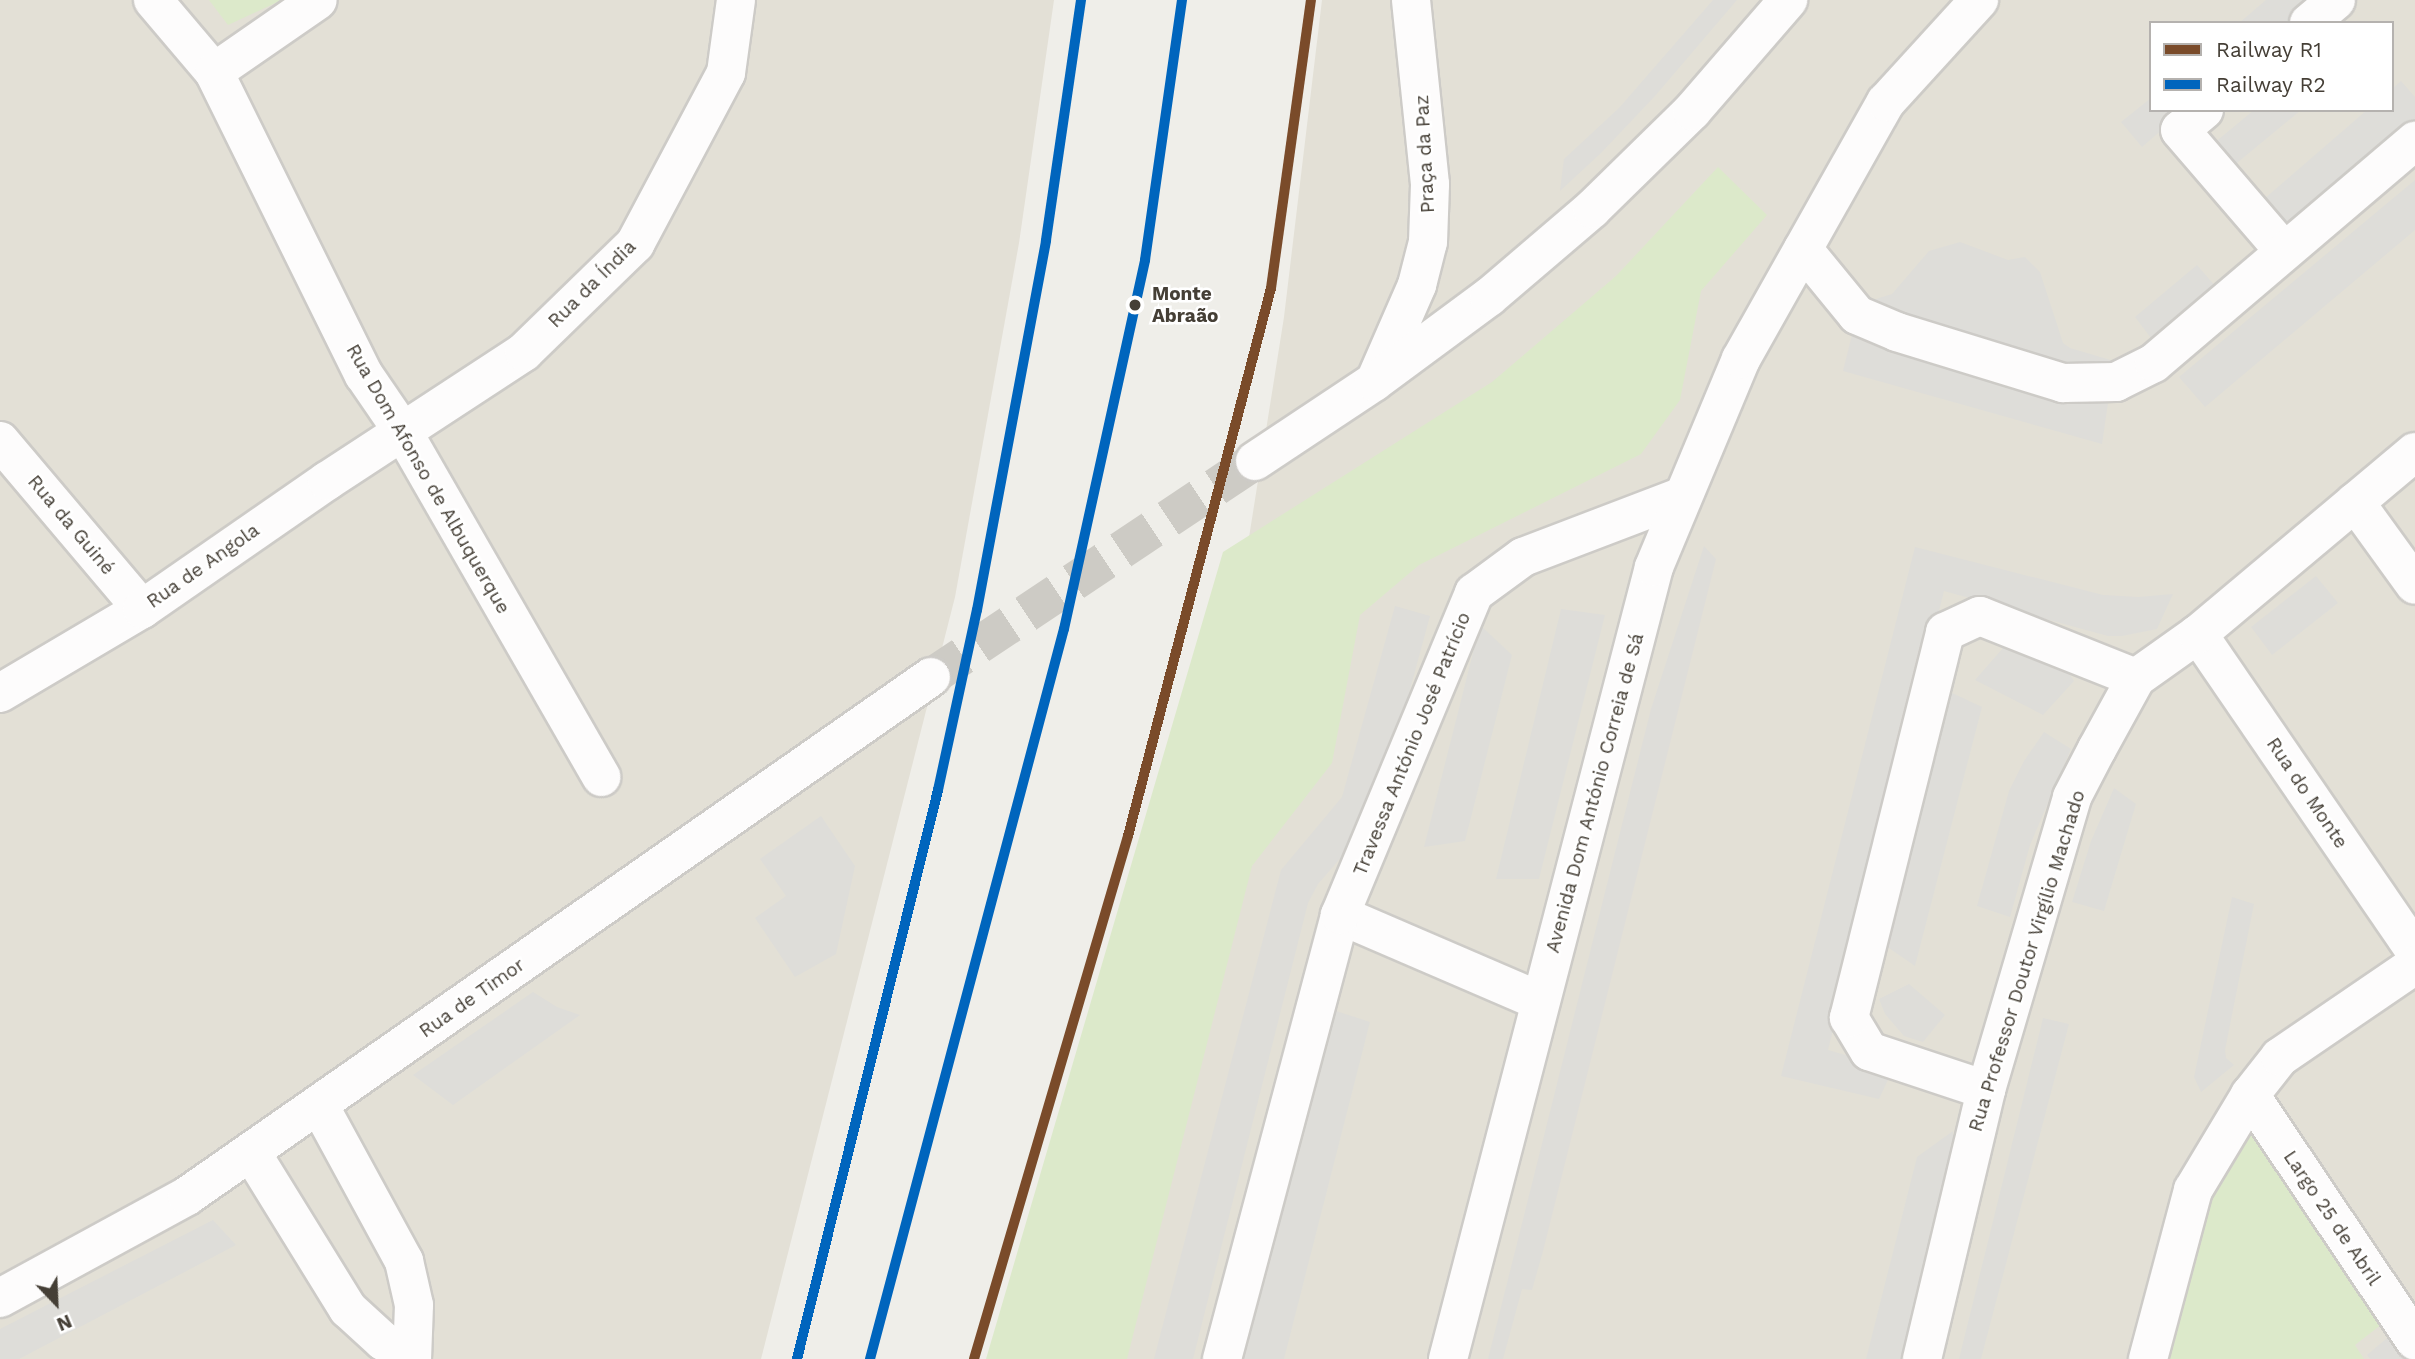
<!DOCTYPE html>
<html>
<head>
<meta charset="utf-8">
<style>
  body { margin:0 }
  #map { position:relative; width:2415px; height:1359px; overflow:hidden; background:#efeee9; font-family:"Work Sans",sans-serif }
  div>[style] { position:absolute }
  .residential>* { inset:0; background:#e3e0d6 }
  .green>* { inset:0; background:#dce9ca }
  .parking>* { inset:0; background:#deddd9 }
  .tertiary-tunnel>* { height:38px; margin-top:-19px; transform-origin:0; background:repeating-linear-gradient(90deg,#cdcbc5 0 38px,transparent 0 57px) }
  .roads { filter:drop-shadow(2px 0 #cdcbc7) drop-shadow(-2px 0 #cdcbc7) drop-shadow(0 2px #cdcbc7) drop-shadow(0 -2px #cdcbc7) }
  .minor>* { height:38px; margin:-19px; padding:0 19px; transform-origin:19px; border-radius:19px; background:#fdfcfc }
  .tertiary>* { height:38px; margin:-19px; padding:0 19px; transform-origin:19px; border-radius:19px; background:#fdfcfc }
  .rail-1>* { height:10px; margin:-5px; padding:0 5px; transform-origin:5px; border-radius:5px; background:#7a4b2a }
  .rail-2>* { height:10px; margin:-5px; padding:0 5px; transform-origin:5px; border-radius:5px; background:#0065bd }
  .dots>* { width:19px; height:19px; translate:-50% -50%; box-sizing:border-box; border:4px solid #fff; border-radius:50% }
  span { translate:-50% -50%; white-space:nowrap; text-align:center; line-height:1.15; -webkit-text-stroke:5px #fff; paint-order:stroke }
  .street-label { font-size:19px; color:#453f36 }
  .stop-label { font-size:19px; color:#453f36; font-weight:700 }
  .left { translate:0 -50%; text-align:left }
  .legend { position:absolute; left:2149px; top:21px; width:245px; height:91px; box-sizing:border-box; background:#fff; border:2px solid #b5b2af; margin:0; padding:9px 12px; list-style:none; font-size:21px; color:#453f36 }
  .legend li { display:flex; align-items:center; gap:14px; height:35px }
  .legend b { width:35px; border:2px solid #b5b2af }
  .north { position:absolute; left:21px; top:1268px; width:70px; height:70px; -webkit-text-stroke:5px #fff; paint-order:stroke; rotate:157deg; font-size:19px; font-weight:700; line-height:28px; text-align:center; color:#453f36 }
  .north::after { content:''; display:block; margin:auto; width:24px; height:32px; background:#453f36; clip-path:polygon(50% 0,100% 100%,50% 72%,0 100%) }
</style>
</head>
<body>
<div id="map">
  <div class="residential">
    <i style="clip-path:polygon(0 0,1054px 0,1019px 243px,955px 597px,761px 1359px,0 1359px)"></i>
    <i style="clip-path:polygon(evenodd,1322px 0,2415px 0,2415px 1359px,1056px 1359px,1186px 934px,1284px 317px,1322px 0,2151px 23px,2392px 23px,2392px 110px,2151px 110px,2151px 23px)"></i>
  </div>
  <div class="green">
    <i style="clip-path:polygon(209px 0,282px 0,228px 25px)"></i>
    <i style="clip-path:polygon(1718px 167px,1767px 215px,1701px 291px,1680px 400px,1641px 454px,1419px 565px,1360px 615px,1332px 763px,1252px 866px,1127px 1359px,986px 1359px,1223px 552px,1492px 382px,1616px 276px)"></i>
    <i style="clip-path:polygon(2249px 1130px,2382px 1324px,2355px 1345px,2364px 1359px,2163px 1359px,2204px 1204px)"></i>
  </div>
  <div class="parking">
    <i style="clip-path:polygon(1713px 0,1737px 0,1655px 96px,1601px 153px,1560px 191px,1564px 159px,1619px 108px)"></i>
    <i style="clip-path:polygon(2266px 0,2316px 0,2289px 23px,2239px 23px)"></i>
    <i style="clip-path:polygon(2401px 81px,2415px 97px,2415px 122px,2281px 235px,2256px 206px,2367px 110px,2392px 110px,2392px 89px)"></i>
    <i style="clip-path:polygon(2151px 98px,2151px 110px,2185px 110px,2142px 147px,2121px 122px)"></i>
    <i style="clip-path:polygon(2254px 110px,2301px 110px,2226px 172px,2207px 149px)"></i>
    <i style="clip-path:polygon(2415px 180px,2415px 230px,2205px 407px,2179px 377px)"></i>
    <i style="clip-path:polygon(1960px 242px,2008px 260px,2025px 257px,2040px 272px,2063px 343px,2070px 348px,2114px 361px,2073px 368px,1926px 333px,1873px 300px,1892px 294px,1929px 251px)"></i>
    <i style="clip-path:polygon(2197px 265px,2216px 287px,2154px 342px,2135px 317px)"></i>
    <i style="clip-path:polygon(1853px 331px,2081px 399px,2108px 403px,2102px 444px,1843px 371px)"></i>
    <i style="clip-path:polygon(1704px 546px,1716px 559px,1542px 1255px,1532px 1290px,1522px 1289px,1503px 1359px,1488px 1359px,1651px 709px)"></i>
    <i style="clip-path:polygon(1915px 547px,2103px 595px,2138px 597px,2173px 594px,2157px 629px,2122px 636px,2108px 636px,1944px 591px,1828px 1050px,1893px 1069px,1879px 1099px,1781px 1076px)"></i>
    <i style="clip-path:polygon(2316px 576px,2338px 603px,2272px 655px,2251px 627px)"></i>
    <i style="clip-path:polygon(1395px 606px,1430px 616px,1378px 807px,1359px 837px,1318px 884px,1308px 903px,1193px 1359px,1154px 1359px,1281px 870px,1342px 797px)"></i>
    <i style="clip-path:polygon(1561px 609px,1605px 615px,1539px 879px,1496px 879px)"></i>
    <i style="clip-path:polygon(1480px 625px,1512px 655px,1465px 841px,1424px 847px)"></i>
    <i style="clip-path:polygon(2003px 648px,2034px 649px,2064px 666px,2074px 681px,2043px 715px,1975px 680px)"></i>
    <i style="clip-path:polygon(1950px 692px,1982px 707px,1915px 966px,1886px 946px)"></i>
    <i style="clip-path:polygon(2044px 732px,2071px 749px,2030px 845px,2010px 917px,1977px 906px,2009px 791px,2024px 761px)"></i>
    <i style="clip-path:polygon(2114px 788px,2136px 804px,2104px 911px,2072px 902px,2091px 841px)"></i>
    <i style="clip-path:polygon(821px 816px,855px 866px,836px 954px,795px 977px,755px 918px,786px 896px,760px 859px)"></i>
    <i style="clip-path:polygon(2232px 897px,2254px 904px,2225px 1050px,2226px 1058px,2234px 1065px,2201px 1092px,2194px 1077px)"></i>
    <i style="clip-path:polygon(1909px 984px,1945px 1015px,1923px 1042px,1904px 1036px,1885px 1014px,1879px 999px)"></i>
    <i style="clip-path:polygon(533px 992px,557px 1007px,580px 1015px,453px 1105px,413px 1075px)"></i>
    <i style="clip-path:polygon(1330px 1009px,1370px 1022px,1284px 1359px,1240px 1359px)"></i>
    <i style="clip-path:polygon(2043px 1018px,2069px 1024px,1981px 1359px,1959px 1359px)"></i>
    <i style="clip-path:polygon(1953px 1131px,1953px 1148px,1902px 1359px,1866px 1359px,1917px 1157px)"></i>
    <i style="clip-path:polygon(213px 1220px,236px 1245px,19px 1359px,0 1359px,0 1329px)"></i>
    <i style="clip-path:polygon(2393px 1333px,2410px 1359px,2370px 1359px,2367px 1355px)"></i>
  </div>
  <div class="tertiary-tunnel">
    <i style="left:931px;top:677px;width:389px;rotate:-33.7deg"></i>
  </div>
  <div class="roads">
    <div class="minor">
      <i style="left:153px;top:0;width:94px;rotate:49.7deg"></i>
      <i style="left:214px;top:72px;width:338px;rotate:63.7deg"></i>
      <i style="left:364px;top:375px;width:69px;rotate:55.6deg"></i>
      <i style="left:403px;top:432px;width:398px;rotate:60.1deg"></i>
      <i style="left:2309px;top:23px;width:35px;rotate:-40deg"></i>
      <i style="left:214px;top:72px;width:126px;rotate:-34.7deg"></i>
      <i style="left:2204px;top:110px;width:31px;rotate:140deg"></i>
      <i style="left:2180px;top:130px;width:160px;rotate:49.3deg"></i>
      <i style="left:1803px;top:249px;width:85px;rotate:50.7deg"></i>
      <i style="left:1857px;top:315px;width:43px;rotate:23deg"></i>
      <i style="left:1897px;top:332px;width:174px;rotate:17.1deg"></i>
      <i style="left:2063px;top:383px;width:53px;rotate:-1.1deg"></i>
      <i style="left:2116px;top:382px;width:42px;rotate:-26.6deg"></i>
      <i style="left:2154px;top:363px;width:343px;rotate:-40.4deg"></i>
      <i style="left:0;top:441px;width:220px;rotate:49.8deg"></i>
      <i style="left:2355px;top:502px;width:102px;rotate:54.1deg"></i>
      <i style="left:2198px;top:634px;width:384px;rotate:55.6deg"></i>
      <i style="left:0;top:693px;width:165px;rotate:-30.6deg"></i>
      <i style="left:142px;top:609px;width:225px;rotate:-34.7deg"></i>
      <i style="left:327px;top:481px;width:235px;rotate:-33.2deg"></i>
      <i style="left:524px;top:352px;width:155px;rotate:-44.2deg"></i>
      <i style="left:635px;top:244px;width:194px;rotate:-62deg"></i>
      <i style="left:726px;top:73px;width:74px;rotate:-82.2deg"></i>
      <i style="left:1340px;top:915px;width:218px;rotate:23.3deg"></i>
      <i style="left:1986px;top:1090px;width:123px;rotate:-161.6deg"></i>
      <i style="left:1869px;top:1051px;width:39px;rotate:-121deg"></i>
      <i style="left:1849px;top:1018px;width:398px;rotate:-76deg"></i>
      <i style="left:1945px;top:632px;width:38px;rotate:-25deg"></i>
      <i style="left:1980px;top:616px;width:168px;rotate:21.7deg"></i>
      <i style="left:2250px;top:1095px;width:296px;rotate:56.1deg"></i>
      <i style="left:319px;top:1105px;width:178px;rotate:61.4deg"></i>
      <i style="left:404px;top:1261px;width:45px;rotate:77.2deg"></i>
      <i style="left:414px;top:1305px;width:54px;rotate:92.1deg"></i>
      <i style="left:251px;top:1152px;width:185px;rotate:58.3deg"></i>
      <i style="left:348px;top:1309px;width:47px;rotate:42.4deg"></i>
      <i style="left:383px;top:1341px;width:32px;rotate:30deg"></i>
      <i style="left:1222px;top:1359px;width:459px;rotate:-75.1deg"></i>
      <i style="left:1340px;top:915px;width:349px;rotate:-67.4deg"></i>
      <i style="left:1474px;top:593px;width:61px;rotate:-36.3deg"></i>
      <i style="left:1523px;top:557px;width:171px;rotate:-20.9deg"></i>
      <i style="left:1922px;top:1359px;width:277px;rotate:-76.6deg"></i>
      <i style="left:1986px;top:1090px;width:305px;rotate:-73.6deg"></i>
      <i style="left:2072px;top:797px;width:54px;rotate:-62.5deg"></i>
      <i style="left:2097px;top:749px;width:81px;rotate:-61.2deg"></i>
      <i style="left:2136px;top:678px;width:76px;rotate:-35.4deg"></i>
      <i style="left:2198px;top:634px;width:283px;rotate:-40deg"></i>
      <i style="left:2148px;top:1359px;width:175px;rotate:-75.1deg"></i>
      <i style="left:2193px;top:1190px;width:111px;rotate:-59deg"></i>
      <i style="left:2250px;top:1095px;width:48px;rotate:-51.7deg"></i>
      <i style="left:2280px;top:1057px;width:163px;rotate:-34.3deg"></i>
    </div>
    <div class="tertiary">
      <i style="left:1376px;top:379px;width:103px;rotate:-66.4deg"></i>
      <i style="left:1417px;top:285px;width:44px;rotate:-75.7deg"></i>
      <i style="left:1428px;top:242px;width:58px;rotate:-88deg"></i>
      <i style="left:1430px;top:184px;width:185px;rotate:-95.9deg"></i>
      <i style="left:1255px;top:461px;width:143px;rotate:-33.6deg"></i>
      <i style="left:1374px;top:382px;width:143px;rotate:-36.5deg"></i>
      <i style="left:1489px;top:297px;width:135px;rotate:-40.5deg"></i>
      <i style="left:1592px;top:209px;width:140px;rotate:-44.4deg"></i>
      <i style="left:1692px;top:111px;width:147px;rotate:-49.1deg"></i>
      <i style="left:0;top:1298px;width:213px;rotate:-28.6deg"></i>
      <i style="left:187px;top:1196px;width:907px;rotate:-34.9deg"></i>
      <i style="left:1448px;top:1359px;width:818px;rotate:-75.42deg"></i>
      <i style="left:1654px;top:567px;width:225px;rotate:-67.3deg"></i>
      <i style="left:1741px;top:359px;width:295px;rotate:-60.6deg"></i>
      <i style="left:1886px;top:102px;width:138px;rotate:-47.6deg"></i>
    </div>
  </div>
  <div class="rail-1">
    <i style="left:974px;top:1359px;width:545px;rotate:-73.59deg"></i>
    <i style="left:1128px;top:836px;width:566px;rotate:-75.37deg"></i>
    <i style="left:1271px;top:288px;width:291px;rotate:-82.1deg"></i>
  </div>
  <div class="rail-2">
    <i style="left:797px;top:1359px;width:586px;rotate:-76.08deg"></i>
    <i style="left:938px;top:790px;width:184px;rotate:-77.8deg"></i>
    <i style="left:977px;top:610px;width:376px;rotate:-79.4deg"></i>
    <i style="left:1046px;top:240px;width:243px;rotate:-81.7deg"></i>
    <i style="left:870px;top:1359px;width:755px;rotate:-75.12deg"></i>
    <i style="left:1064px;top:629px;width:378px;rotate:-77.6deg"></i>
    <i style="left:1145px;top:260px;width:263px;rotate:-81.9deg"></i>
  </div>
  <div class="dots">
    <i style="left:1135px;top:305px;background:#453f36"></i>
  </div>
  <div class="street-label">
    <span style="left:1425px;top:154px;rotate:-93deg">Praça da Paz</span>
    <span style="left:592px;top:284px;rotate:-45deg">Rua da Índia</span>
    <span style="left:428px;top:479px;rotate:60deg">Rua Dom Afonso de Albuquerque</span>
    <span style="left:71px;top:525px;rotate:50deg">Rua da Guiné</span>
    <span style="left:203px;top:566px;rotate:-35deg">Rua de Angola</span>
    <span style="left:1412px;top:744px;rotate:-68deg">Travessa António José Patrício</span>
    <span style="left:1595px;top:793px;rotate:-75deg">Avenida Dom António Correia de Sá</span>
    <span style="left:2307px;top:793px;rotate:56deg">Rua do Monte</span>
    <span style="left:2027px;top:961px;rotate:-73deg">Rua Professor Doutor Virgílio Machado</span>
    <span style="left:472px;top:998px;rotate:-35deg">Rua de Timor</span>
    <span style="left:2332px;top:1218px;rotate:56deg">Largo 25 de Abril</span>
  </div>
  <div class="stop-label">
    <span class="left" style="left:1152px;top:305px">Monte<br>Abraão</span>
  </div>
  <ul class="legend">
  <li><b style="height:9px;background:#7a4b2a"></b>Railway R1</li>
  <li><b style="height:9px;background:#0065bd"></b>Railway R2</li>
  </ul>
  <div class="north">N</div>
</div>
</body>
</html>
